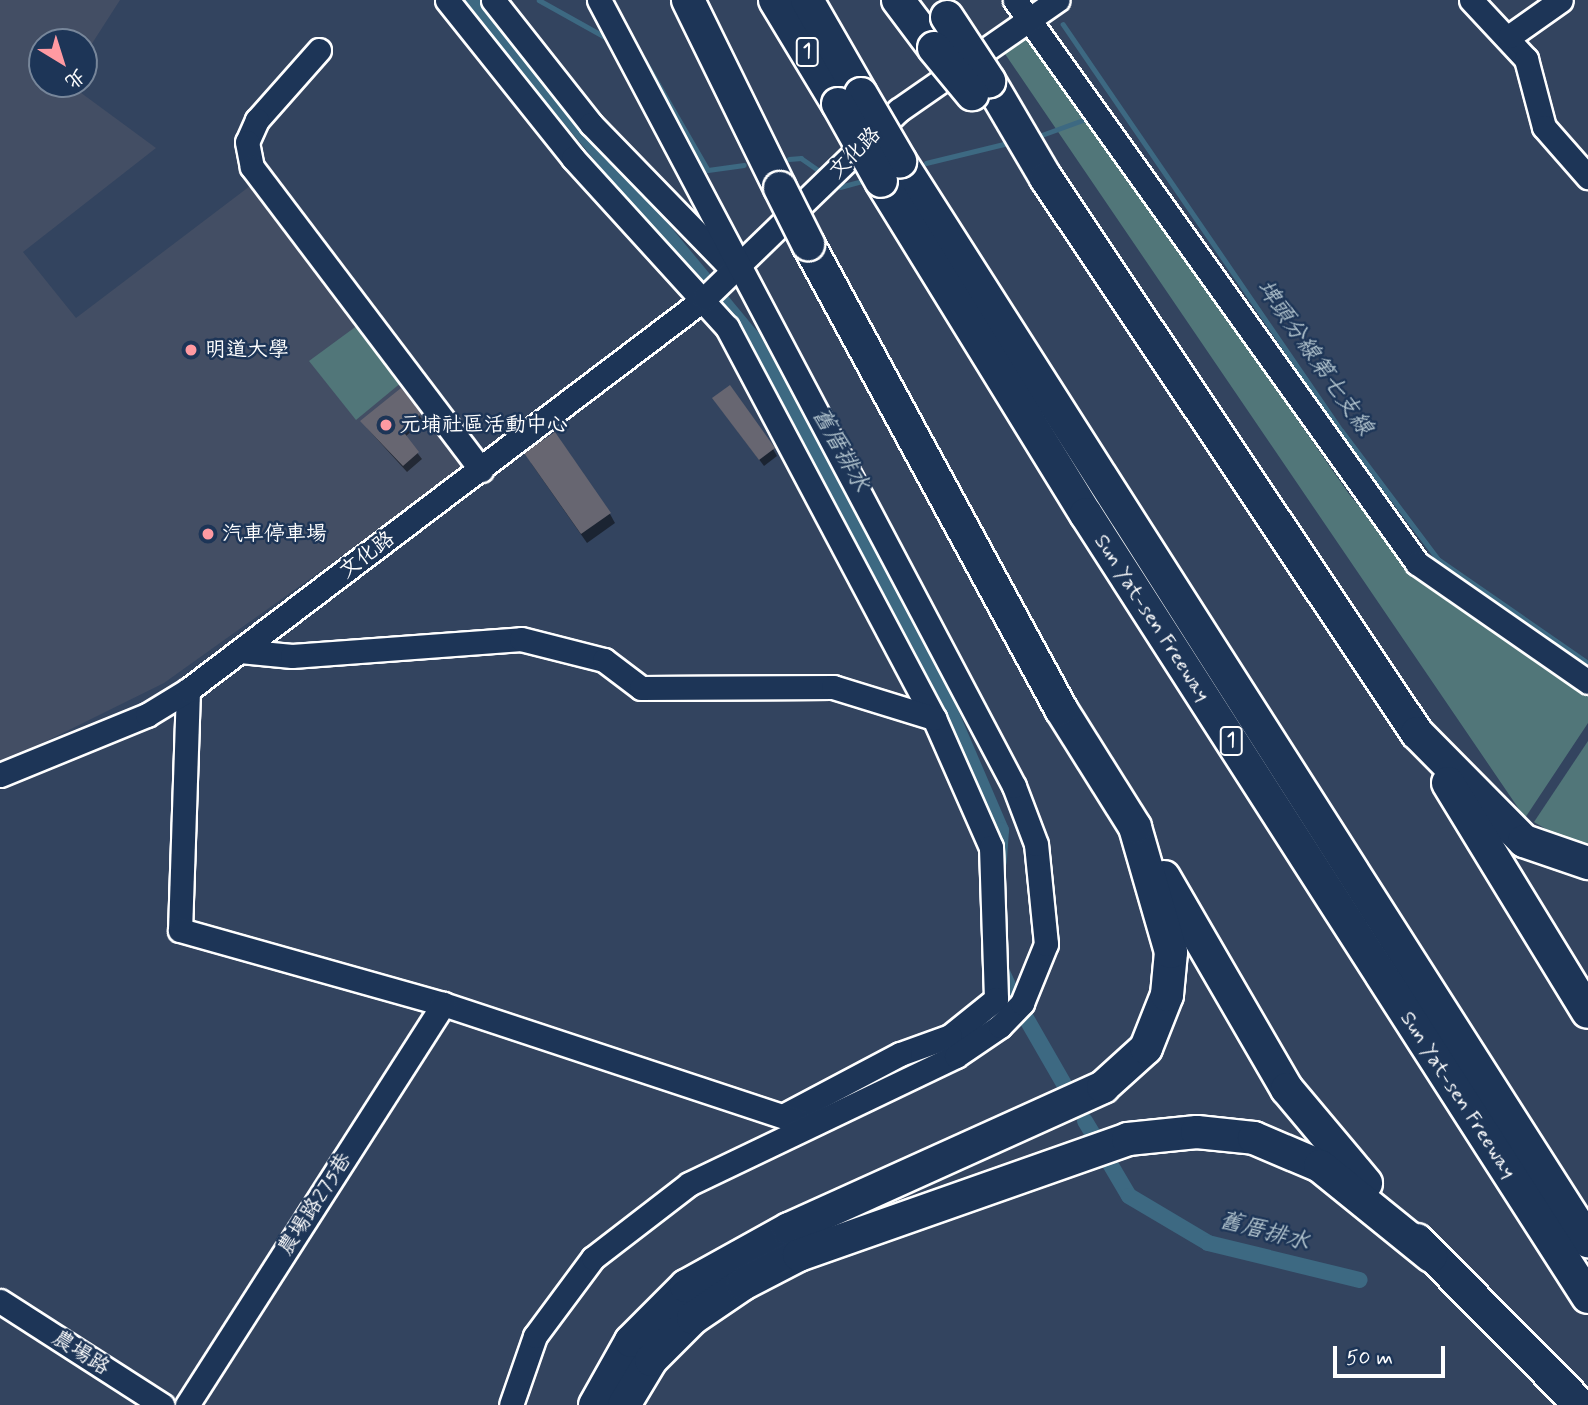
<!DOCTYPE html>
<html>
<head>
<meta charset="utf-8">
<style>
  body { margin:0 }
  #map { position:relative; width:1588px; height:1405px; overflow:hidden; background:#33445f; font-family:Mynerve,"LXGW WenKai TC",sans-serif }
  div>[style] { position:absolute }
  .built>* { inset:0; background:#434e64 }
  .green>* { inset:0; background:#517679 }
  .shadow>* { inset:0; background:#0007 }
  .stream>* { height:4.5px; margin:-2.25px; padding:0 2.25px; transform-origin:2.25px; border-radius:2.25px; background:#3d6982 }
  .canal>* { height:16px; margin:-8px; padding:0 8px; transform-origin:8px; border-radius:8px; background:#3d6982 }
  .building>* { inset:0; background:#676671 }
  .roads { filter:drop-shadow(2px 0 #fff) drop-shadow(-2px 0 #fff) drop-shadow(0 2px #fff) drop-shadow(0 -2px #fff) }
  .minor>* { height:23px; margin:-11.5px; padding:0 11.5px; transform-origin:11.5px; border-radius:11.5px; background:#1d3557 }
  .highway>* { height:32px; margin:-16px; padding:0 16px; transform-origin:16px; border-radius:16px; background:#1d3557 }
  .bridges { filter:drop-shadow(2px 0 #fff) drop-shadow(-2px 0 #fff) drop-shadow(0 2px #fff) drop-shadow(0 -2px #fff) }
  .highway-bridge>* { height:32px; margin:-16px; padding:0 16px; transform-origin:16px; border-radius:16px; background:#1d3557 }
  .dots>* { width:19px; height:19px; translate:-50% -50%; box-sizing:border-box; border:4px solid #1d3557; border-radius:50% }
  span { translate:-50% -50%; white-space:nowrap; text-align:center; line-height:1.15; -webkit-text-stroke:5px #1d3557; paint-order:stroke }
  .shield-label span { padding:2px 5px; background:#1d3557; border:2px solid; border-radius:5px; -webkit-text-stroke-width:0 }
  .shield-label { font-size:19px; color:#fff; font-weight:700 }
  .street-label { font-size:21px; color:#fff }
  .poi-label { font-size:21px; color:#fff }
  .left { translate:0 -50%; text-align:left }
  .water-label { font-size:23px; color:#b1c3cd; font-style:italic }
  .north { position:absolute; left:28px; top:28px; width:70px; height:70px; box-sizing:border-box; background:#1d3557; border:2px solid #77869a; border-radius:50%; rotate:142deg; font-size:19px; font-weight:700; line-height:28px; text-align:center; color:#fff }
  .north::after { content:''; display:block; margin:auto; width:24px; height:32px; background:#ff9aa2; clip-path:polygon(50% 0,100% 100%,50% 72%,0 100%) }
  .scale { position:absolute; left:1333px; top:1346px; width:112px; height:32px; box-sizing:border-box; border:4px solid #fff; border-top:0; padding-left:9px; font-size:21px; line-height:24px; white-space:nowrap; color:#fff; -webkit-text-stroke:5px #1d3557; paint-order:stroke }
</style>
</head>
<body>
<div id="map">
  <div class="built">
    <i style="clip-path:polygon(0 0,120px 0,84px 56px,84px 42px,42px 42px,42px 84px,69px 84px,156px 148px,23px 252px,76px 318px,250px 186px,468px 466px,164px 683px,0 764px)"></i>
  </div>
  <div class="green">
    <i style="clip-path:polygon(1028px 32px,1349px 494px,1397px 552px,1451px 603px,1588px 691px,1588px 723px,1525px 818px,1003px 51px)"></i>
    <i style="clip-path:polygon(358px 325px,402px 382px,356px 420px,309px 361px)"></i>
    <i style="clip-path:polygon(1588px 741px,1588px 854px,1534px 822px)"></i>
  </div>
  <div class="shadow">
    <i style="clip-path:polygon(718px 405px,773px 449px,777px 456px,764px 466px)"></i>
    <i style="clip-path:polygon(419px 415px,423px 421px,405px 437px,422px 459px,407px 472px,367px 428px)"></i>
    <i style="clip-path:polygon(531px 463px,610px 514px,615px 523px,587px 543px)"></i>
  </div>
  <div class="stream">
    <i style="left:539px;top:0;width:78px;rotate:29.2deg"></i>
    <i style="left:1063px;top:24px;width:493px;rotate:55.6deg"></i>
    <i style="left:1342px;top:431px;width:160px;rotate:53.1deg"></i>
    <i style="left:1438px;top:559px;width:183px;rotate:34.7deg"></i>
    <i style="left:644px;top:59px;width:128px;rotate:60deg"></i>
    <i style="left:708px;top:170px;width:36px;rotate:-8deg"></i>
    <i style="left:1039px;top:136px;width:47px;rotate:-20deg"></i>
    <i style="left:789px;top:159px;width:12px;rotate:-5deg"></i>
    <i style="left:801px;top:158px;width:21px;rotate:35deg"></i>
    <i style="left:926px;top:163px;width:84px;rotate:-13.7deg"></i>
    <i style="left:840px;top:187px;width:27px;rotate:-15deg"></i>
  </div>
  <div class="canal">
    <i style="left:472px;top:0;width:438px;rotate:50.3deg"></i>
    <i style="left:752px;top:337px;width:360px;rotate:61.3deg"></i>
    <i style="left:925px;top:653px;width:193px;rotate:66.8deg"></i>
    <i style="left:1001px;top:830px;width:32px;rotate:94deg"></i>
    <i style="left:1000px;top:968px;width:29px;rotate:65deg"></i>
    <i style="left:1026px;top:1018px;width:76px;rotate:60.1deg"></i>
    <i style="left:1085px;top:1121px;width:21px;rotate:59deg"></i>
    <i style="left:1106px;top:1157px;width:45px;rotate:59.5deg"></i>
    <i style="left:1129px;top:1196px;width:92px;rotate:30.7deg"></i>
    <i style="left:1208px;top:1243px;width:156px;rotate:13.7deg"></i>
  </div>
  <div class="building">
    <i style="clip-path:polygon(730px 385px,775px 448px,759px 460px,712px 398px)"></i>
    <i style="clip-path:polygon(401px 388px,421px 414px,402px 430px,419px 452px,403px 466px,360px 421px)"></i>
    <i style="clip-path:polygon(555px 432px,611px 513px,581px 534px,524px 453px)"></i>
  </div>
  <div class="roads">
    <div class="minor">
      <i style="left:447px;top:0;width:202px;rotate:51.4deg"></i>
      <i style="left:573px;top:158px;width:229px;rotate:47.7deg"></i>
      <i style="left:727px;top:327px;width:442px;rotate:62.1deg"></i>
      <i style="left:934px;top:718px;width:141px;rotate:66.2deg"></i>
      <i style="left:991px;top:847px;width:152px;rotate:88.1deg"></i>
      <i style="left:996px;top:999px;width:59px;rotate:141.2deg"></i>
      <i style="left:950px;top:1036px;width:53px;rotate:160.2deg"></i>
      <i style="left:900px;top:1054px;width:132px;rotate:152.1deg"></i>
      <i style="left:493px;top:0;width:158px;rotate:51.7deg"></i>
      <i style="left:591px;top:124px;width:205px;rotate:45.8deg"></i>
      <i style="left:1015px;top:0;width:692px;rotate:54.47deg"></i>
      <i style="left:1417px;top:563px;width:208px;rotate:34.8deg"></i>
      <i style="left:1471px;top:0;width:81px;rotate:47deg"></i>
      <i style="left:1526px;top:59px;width:70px;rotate:75.2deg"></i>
      <i style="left:1544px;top:127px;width:67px;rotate:48.7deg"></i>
      <i style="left:1510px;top:36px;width:62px;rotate:-35.2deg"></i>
      <i style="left:319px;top:50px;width:94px;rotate:131.5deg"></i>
      <i style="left:257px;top:120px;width:24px;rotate:114deg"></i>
      <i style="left:247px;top:142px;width:25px;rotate:79deg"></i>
      <i style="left:252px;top:167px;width:380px;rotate:52.9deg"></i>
      <i style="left:240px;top:651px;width:52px;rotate:5.5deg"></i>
      <i style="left:292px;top:656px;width:230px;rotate:-4.2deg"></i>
      <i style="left:521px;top:639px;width:86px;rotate:14.2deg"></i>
      <i style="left:604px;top:660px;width:46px;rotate:37.1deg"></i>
      <i style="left:641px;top:688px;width:192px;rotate:-0.3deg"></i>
      <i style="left:833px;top:687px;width:106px;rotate:17.1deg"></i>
      <i style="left:188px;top:690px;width:240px;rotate:91.9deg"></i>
      <i style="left:180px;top:930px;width:273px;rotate:15.7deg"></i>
      <i style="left:443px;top:1004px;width:373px;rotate:18.3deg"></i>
      <i style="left:0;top:775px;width:159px;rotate:-22.2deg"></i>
      <i style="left:147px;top:715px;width:48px;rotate:-31.4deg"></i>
      <i style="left:188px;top:690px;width:649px;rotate:-37.17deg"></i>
      <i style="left:705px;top:298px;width:270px;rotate:-44.1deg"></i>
      <i style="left:899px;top:110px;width:193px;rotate:-34.8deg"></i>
      <i style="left:0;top:1301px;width:193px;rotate:32.7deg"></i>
      <i style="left:187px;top:1405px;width:476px;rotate:-57.4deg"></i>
      <i style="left:511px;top:1405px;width:73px;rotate:-70.8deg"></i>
      <i style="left:535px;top:1336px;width:97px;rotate:-53.4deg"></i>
      <i style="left:593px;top:1258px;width:121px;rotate:-37.6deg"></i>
      <i style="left:689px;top:1184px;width:296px;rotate:-25.6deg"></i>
      <i style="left:956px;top:1056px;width:53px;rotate:-34.3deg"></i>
      <i style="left:1000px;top:1026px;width:32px;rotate:-46deg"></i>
      <i style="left:1022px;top:1003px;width:64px;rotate:-67.9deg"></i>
      <i style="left:1046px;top:944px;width:100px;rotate:-95.7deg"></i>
      <i style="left:1036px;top:844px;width:62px;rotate:-110.8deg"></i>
      <i style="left:1014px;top:786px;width:889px;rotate:-117.83deg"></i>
    </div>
    <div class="highway">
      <i style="left:688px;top:0;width:209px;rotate:63.9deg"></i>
      <i style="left:775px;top:0;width:122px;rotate:58.8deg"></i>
      <i style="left:807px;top:0;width:108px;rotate:60.1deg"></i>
      <i style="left:898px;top:0;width:60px;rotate:53.1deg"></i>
      <i style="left:989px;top:81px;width:113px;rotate:59.6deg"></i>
      <i style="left:1046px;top:178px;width:668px;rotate:56.24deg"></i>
      <i style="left:1417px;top:733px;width:152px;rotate:45.3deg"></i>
      <i style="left:1524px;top:841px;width:68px;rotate:19deg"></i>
      <i style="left:900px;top:161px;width:1281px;rotate:57.5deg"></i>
      <i style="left:881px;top:181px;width:391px;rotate:58.4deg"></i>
      <i style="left:1086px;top:514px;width:930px;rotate:57.34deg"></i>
      <i style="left:1448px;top:783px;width:268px;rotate:58.6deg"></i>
      <i style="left:1164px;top:877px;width:245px;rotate:59.9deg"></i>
      <i style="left:1287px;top:1089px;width:123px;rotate:50deg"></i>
      <i style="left:1417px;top:1240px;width:232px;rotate:45.3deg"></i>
      <i style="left:595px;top:1405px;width:73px;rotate:-60.6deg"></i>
      <i style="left:631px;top:1341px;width:78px;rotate:-45deg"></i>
      <i style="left:686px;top:1286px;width:118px;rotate:-29deg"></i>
      <i style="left:789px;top:1229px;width:345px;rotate:-24.3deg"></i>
      <i style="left:1103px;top:1087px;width:58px;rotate:-42.2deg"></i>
      <i style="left:1146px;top:1048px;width:57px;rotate:-68.4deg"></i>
      <i style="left:1167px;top:995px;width:43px;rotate:-84.7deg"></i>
      <i style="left:1171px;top:952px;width:130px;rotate:-106.1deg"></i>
      <i style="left:1135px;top:827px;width:139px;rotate:-122.1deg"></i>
      <i style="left:1061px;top:709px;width:529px;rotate:-118.55deg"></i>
      <i style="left:624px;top:1405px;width:52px;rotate:-59deg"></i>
      <i style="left:651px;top:1360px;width:59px;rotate:-45deg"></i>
      <i style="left:693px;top:1318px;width:60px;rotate:-34.2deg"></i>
      <i style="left:743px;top:1284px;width:63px;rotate:-27.4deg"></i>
      <i style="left:799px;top:1255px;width:349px;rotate:-19.4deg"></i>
      <i style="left:1128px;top:1139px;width:69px;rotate:-5.8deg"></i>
      <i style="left:1197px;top:1132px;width:57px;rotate:6deg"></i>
      <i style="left:1254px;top:1138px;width:72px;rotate:23deg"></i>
      <i style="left:1320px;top:1166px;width:143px;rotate:39deg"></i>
    </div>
  </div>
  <div class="bridges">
    <div class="highway-bridge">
      <i style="left:947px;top:17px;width:77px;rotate:56.7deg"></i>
      <i style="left:934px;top:48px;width:60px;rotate:50.4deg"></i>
      <i style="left:861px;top:94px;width:78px;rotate:59.8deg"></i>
      <i style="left:838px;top:104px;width:88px;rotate:60.8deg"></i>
      <i style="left:780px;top:188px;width:63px;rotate:63.4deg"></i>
    </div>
  </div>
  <div class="dots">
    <i style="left:191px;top:350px;background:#ff9aa2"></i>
    <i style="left:386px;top:425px;background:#ff9aa2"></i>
    <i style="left:208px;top:534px;background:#ff9aa2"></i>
  </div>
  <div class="shield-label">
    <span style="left:807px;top:52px">1</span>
    <span style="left:1231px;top:741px">1</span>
  </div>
  <div class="street-label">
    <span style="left:855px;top:153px;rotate:-45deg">文化路</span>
    <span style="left:367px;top:555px;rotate:-37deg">文化路</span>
    <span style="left:1152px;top:618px;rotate:57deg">Sun Yat-sen Freeway</span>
    <span style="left:1458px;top:1095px;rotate:57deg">Sun Yat-sen Freeway</span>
    <span style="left:315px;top:1204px;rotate:-57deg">農場路275巷</span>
    <span style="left:81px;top:1353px;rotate:33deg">農場路</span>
  </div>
  <div class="poi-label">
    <span class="left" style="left:205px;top:350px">明道大學</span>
    <span class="left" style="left:400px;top:425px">元埔社區活動中心</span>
    <span class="left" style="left:222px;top:534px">汽車停車場</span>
  </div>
  <div class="water-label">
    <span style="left:1314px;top:358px;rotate:55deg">埤頭分線第七支線</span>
    <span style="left:840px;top:450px;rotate:61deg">舊厝排水</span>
    <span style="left:1264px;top:1232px;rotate:15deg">舊厝排水</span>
  </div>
  <div class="north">北</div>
  <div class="scale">50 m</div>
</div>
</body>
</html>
